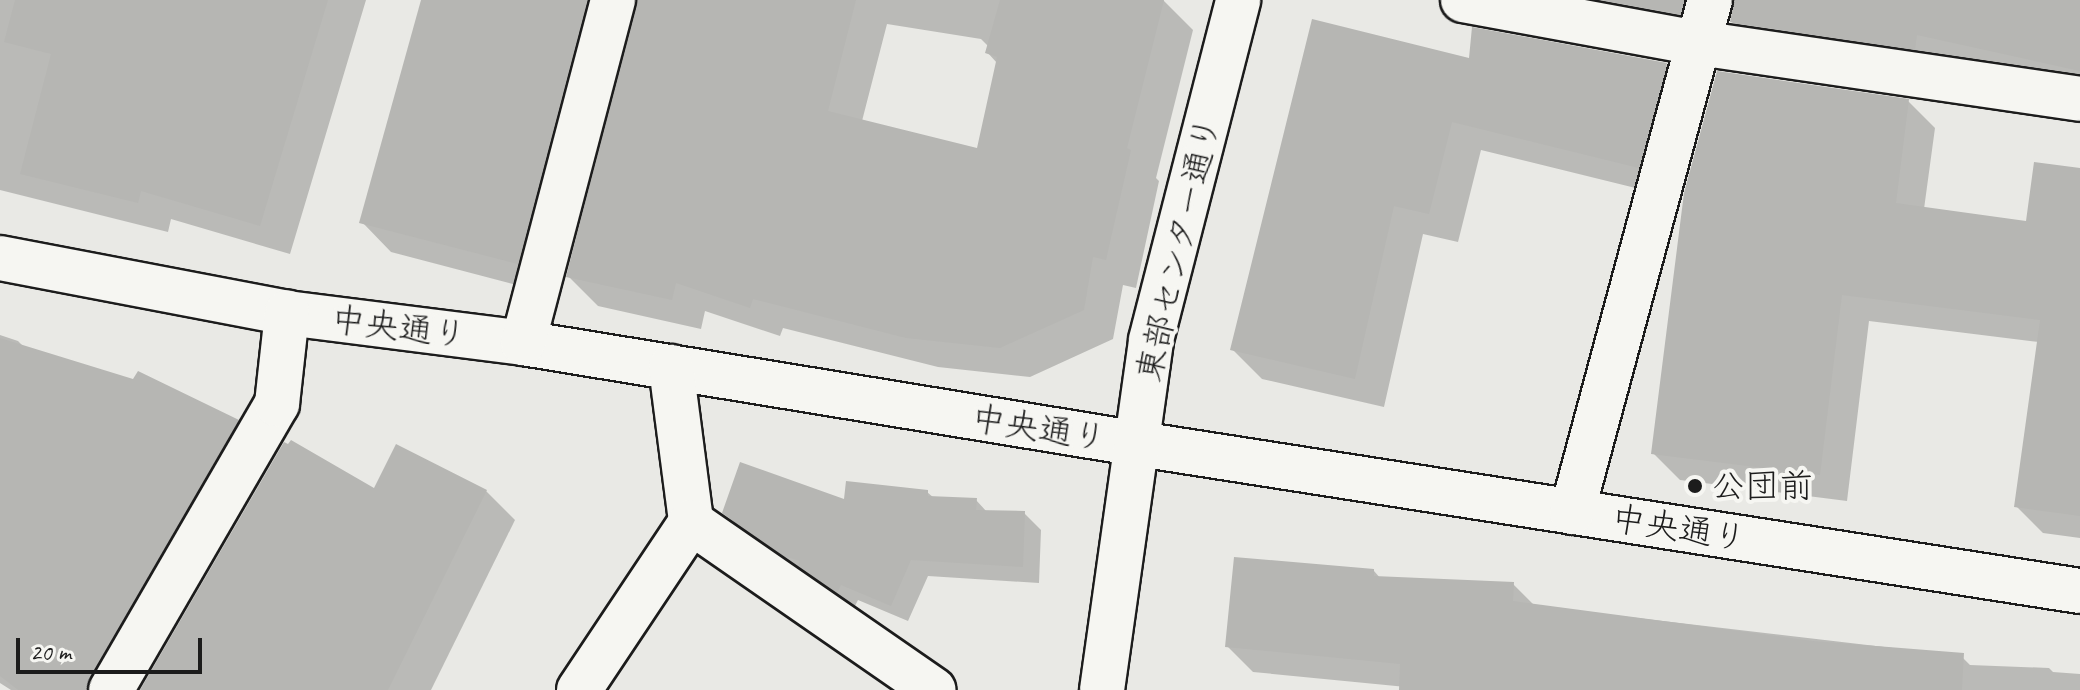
<!DOCTYPE html>
<html>
<head>
<meta charset="utf-8">
<style>
  body { margin:0 }
  #map { position:relative; width:2080px; height:690px; overflow:hidden; background:#e9e9e5; font-family:Caveat,"Klee One",sans-serif }
  div>[style] { position:absolute }
  .shadow>* { inset:0; background:#0003 }
  .building>* { inset:0; background:#b6b6b3 }
  .roads { filter:drop-shadow(2px 0 #1c1c1c) drop-shadow(-2px 0 #1c1c1c) drop-shadow(0 2px #1c1c1c) drop-shadow(0 -2px #1c1c1c) }
  .minor>* { height:44px; margin:-22px; padding:0 22px; transform-origin:22px; border-radius:22px; background:#f6f6f2 }
  .dots>* { width:22px; height:22px; translate:-50% -50%; box-sizing:border-box; border:4px solid #f6f6f2; border-radius:50% }
  span { translate:-50% -50%; white-space:nowrap; text-align:center; line-height:1.15; -webkit-text-stroke:8px #f6f6f2; paint-order:stroke }
  .street-label { font-size:34px; color:#1c1c1c }
  .poi-label { font-size:34px; color:#1c1c1c }
  .left { translate:0 -50%; text-align:left }
  .scale { position:absolute; left:16px; top:638px; width:186px; height:36px; box-sizing:border-box; border:4px solid #1c1c1c; border-top:0; padding-left:10px; font-size:24px; line-height:28px; white-space:nowrap; color:#1c1c1c; -webkit-text-stroke:6px #f6f6f2; paint-order:stroke }
</style>
</head>
<body>
<div id="map">
  <div class="shadow">
    <i style="clip-path:polygon(0 0,366px 0,290px 254px,171px 219px,168px 232px,0 190px)"></i>
    <i style="clip-path:polygon(evenodd,423px 0,1163px 0,1193px 30px,1156px 178px,1159px 181px,1136px 288px,1123px 285px,1113px 339px,1030px 377px,938px 367px,783px 328px,780px 336px,705px 311px,701px 329px,598px 306px,568px 276px,636px 5px,625px 11px,547px 293px,391px 252px,362px 222px,423px 0,887px 24px,981px 39px,989px 47px,987px 52px,997px 63px,978px 151px,862px 121px,887px 24px)"></i>
    <i style="clip-path:polygon(1579px 0,1726px 0,1704px 37px)"></i>
    <i style="clip-path:polygon(1735px 0,2080px 0,2080px 89px,1756px 45px,1732px 22px)"></i>
    <i style="clip-path:polygon(1488px 65px,1666px 65px,1695px 94px,1668px 196px,1481px 150px,1458px 242px,1423px 234px,1384px 407px,1262px 379px,1233px 350px)"></i>
    <i style="clip-path:polygon(1908px 101px,1935px 128px,1924px 209px,2027px 223px,2080px 170px,2080px 538px,2043px 533px,2016px 506px,2039px 342px,1869px 321px,1847px 501px,1680px 480px,1654px 454px)"></i>
    <i style="clip-path:polygon(0 335px,18px 341px,25px 348px,238px 422px,266px 450px,127px 690px,11px 690px,0 683px)"></i>
    <i style="clip-path:polygon(375px 491px,486px 491px,515px 520px,431px 690px,142px 690px)"></i>
    <i style="clip-path:polygon(927px 492px,934px 498px,976px 500px,987px 512px,1024px 513px,1041px 530px,1039px 583px,928px 576px,908px 621px,858px 600px,854px 608px,741px 529px,724px 512px)"></i>
    <i style="clip-path:polygon(1374px 571px,1381px 579px,1513px 584px,1535px 606px,1961px 656px,1970px 665px,2049px 668px,2053px 672px,2080px 674px,2080px 690px,1437px 690px,1253px 672px,1227px 646px)"></i>
  </div>
  <div class="building">
    <i style="clip-path:polygon(15px 0,328px 0,260px 226px,141px 191px,138px 203px,20px 174px,51px 54px,4px 42px)"></i>
    <i style="clip-path:polygon(421px 0,587px 0,518px 264px,359px 223px)"></i>
    <i style="clip-path:polygon(637px 0,856px 0,828px 111px,977px 148px,997px 57px,985px 53px,1000px 0,1164px 0,1127px 148px,1131px 150px,1106px 260px,1093px 257px,1084px 310px,1000px 348px,906px 338px,753px 299px,750px 308px,676px 283px,672px 300px,566px 277px)"></i>
    <i style="clip-path:polygon(1602px 0,1684px 0,1680px 14px)"></i>
    <i style="clip-path:polygon(1734px 0,2080px 0,2080px 71px,1917px 35px,1915px 50px,1730px 22px)"></i>
    <i style="clip-path:polygon(1312px 19px,1469px 58px,1472px 27px,1667px 63px,1639px 168px,1452px 122px,1429px 214px,1394px 206px,1355px 379px,1230px 350px)"></i>
    <i style="clip-path:polygon(1717px 71px,1909px 99px,1896px 203px,2026px 221px,2034px 162px,2080px 168px,2080px 516px,2014px 507px,2040px 320px,1842px 295px,1820px 475px,1651px 454px,1684px 193px)"></i>
    <i style="clip-path:polygon(0 338px,133px 379px,138px 371px,239px 420px,89px 677px,86px 690px,18px 690px,0 676px)"></i>
    <i style="clip-path:polygon(291px 440px,374px 488px,396px 444px,487px 490px,388px 690px,140px 690px,284px 442px,288px 444px)"></i>
    <i style="clip-path:polygon(740px 462px,844px 499px,846px 481px,928px 490px,928px 496px,977px 498px,976px 510px,1025px 511px,1023px 567px,911px 560px,891px 606px,841px 585px,837px 593px,798px 565px,800px 561px,783px 556px,722px 513px)"></i>
    <i style="clip-path:polygon(1234px 557px,1374px 569px,1374px 576px,1514px 582px,1513px 601px,1813px 641px,1964px 653px,1962px 690px,1399px 690px,1400px 664px,1225px 647px)"></i>
  </div>
  <div class="roads">
    <div class="minor">
      <i style="left:1463px;top:0;width:239px;rotate:10.4deg"></i>
      <i style="left:1698px;top:43px;width:386px;rotate:8.3deg"></i>
      <i style="left:0;top:258px;width:292px;rotate:10.8deg"></i>
      <i style="left:287px;top:313px;width:238px;rotate:7.2deg"></i>
      <i style="left:523px;top:343px;width:624px;rotate:9.31deg"></i>
      <i style="left:1139px;top:444px;width:952px;rotate:8.88deg"></i>
      <i style="left:523px;top:343px;width:355px;rotate:-75.3deg"></i>
      <i style="left:671px;top:367px;width:156px;rotate:82.6deg"></i>
      <i style="left:691px;top:522px;width:295px;rotate:34.7deg"></i>
      <i style="left:1572px;top:512px;width:530px;rotate:-74.92deg"></i>
      <i style="left:111px;top:690px;width:331px;rotate:-59.9deg"></i>
      <i style="left:277px;top:404px;width:92px;rotate:-83.7deg"></i>
      <i style="left:579px;top:690px;width:202px;rotate:-56.3deg"></i>
      <i style="left:1102px;top:690px;width:353px;rotate:-82deg"></i>
      <i style="left:1151px;top:340px;width:351px;rotate:-75.6deg"></i>
    </div>
  </div>
  <div class="dots">
    <i style="left:1695px;top:486px;background:#1c1c1c"></i>
  </div>
  <div class="street-label">
    <span style="left:1178px;top:249px;rotate:-77deg">東部センター通り</span>
    <span style="left:399px;top:327px;rotate:7deg">中央通り</span>
    <span style="left:1039px;top:428px;rotate:9deg">中央通り</span>
    <span style="left:1679px;top:528px;rotate:9deg">中央通り</span>
  </div>
  <div class="poi-label">
    <span class="left" style="left:1711px;top:486px">公団前</span>
  </div>
  <div class="scale">20 m</div>
</div>
</body>
</html>
